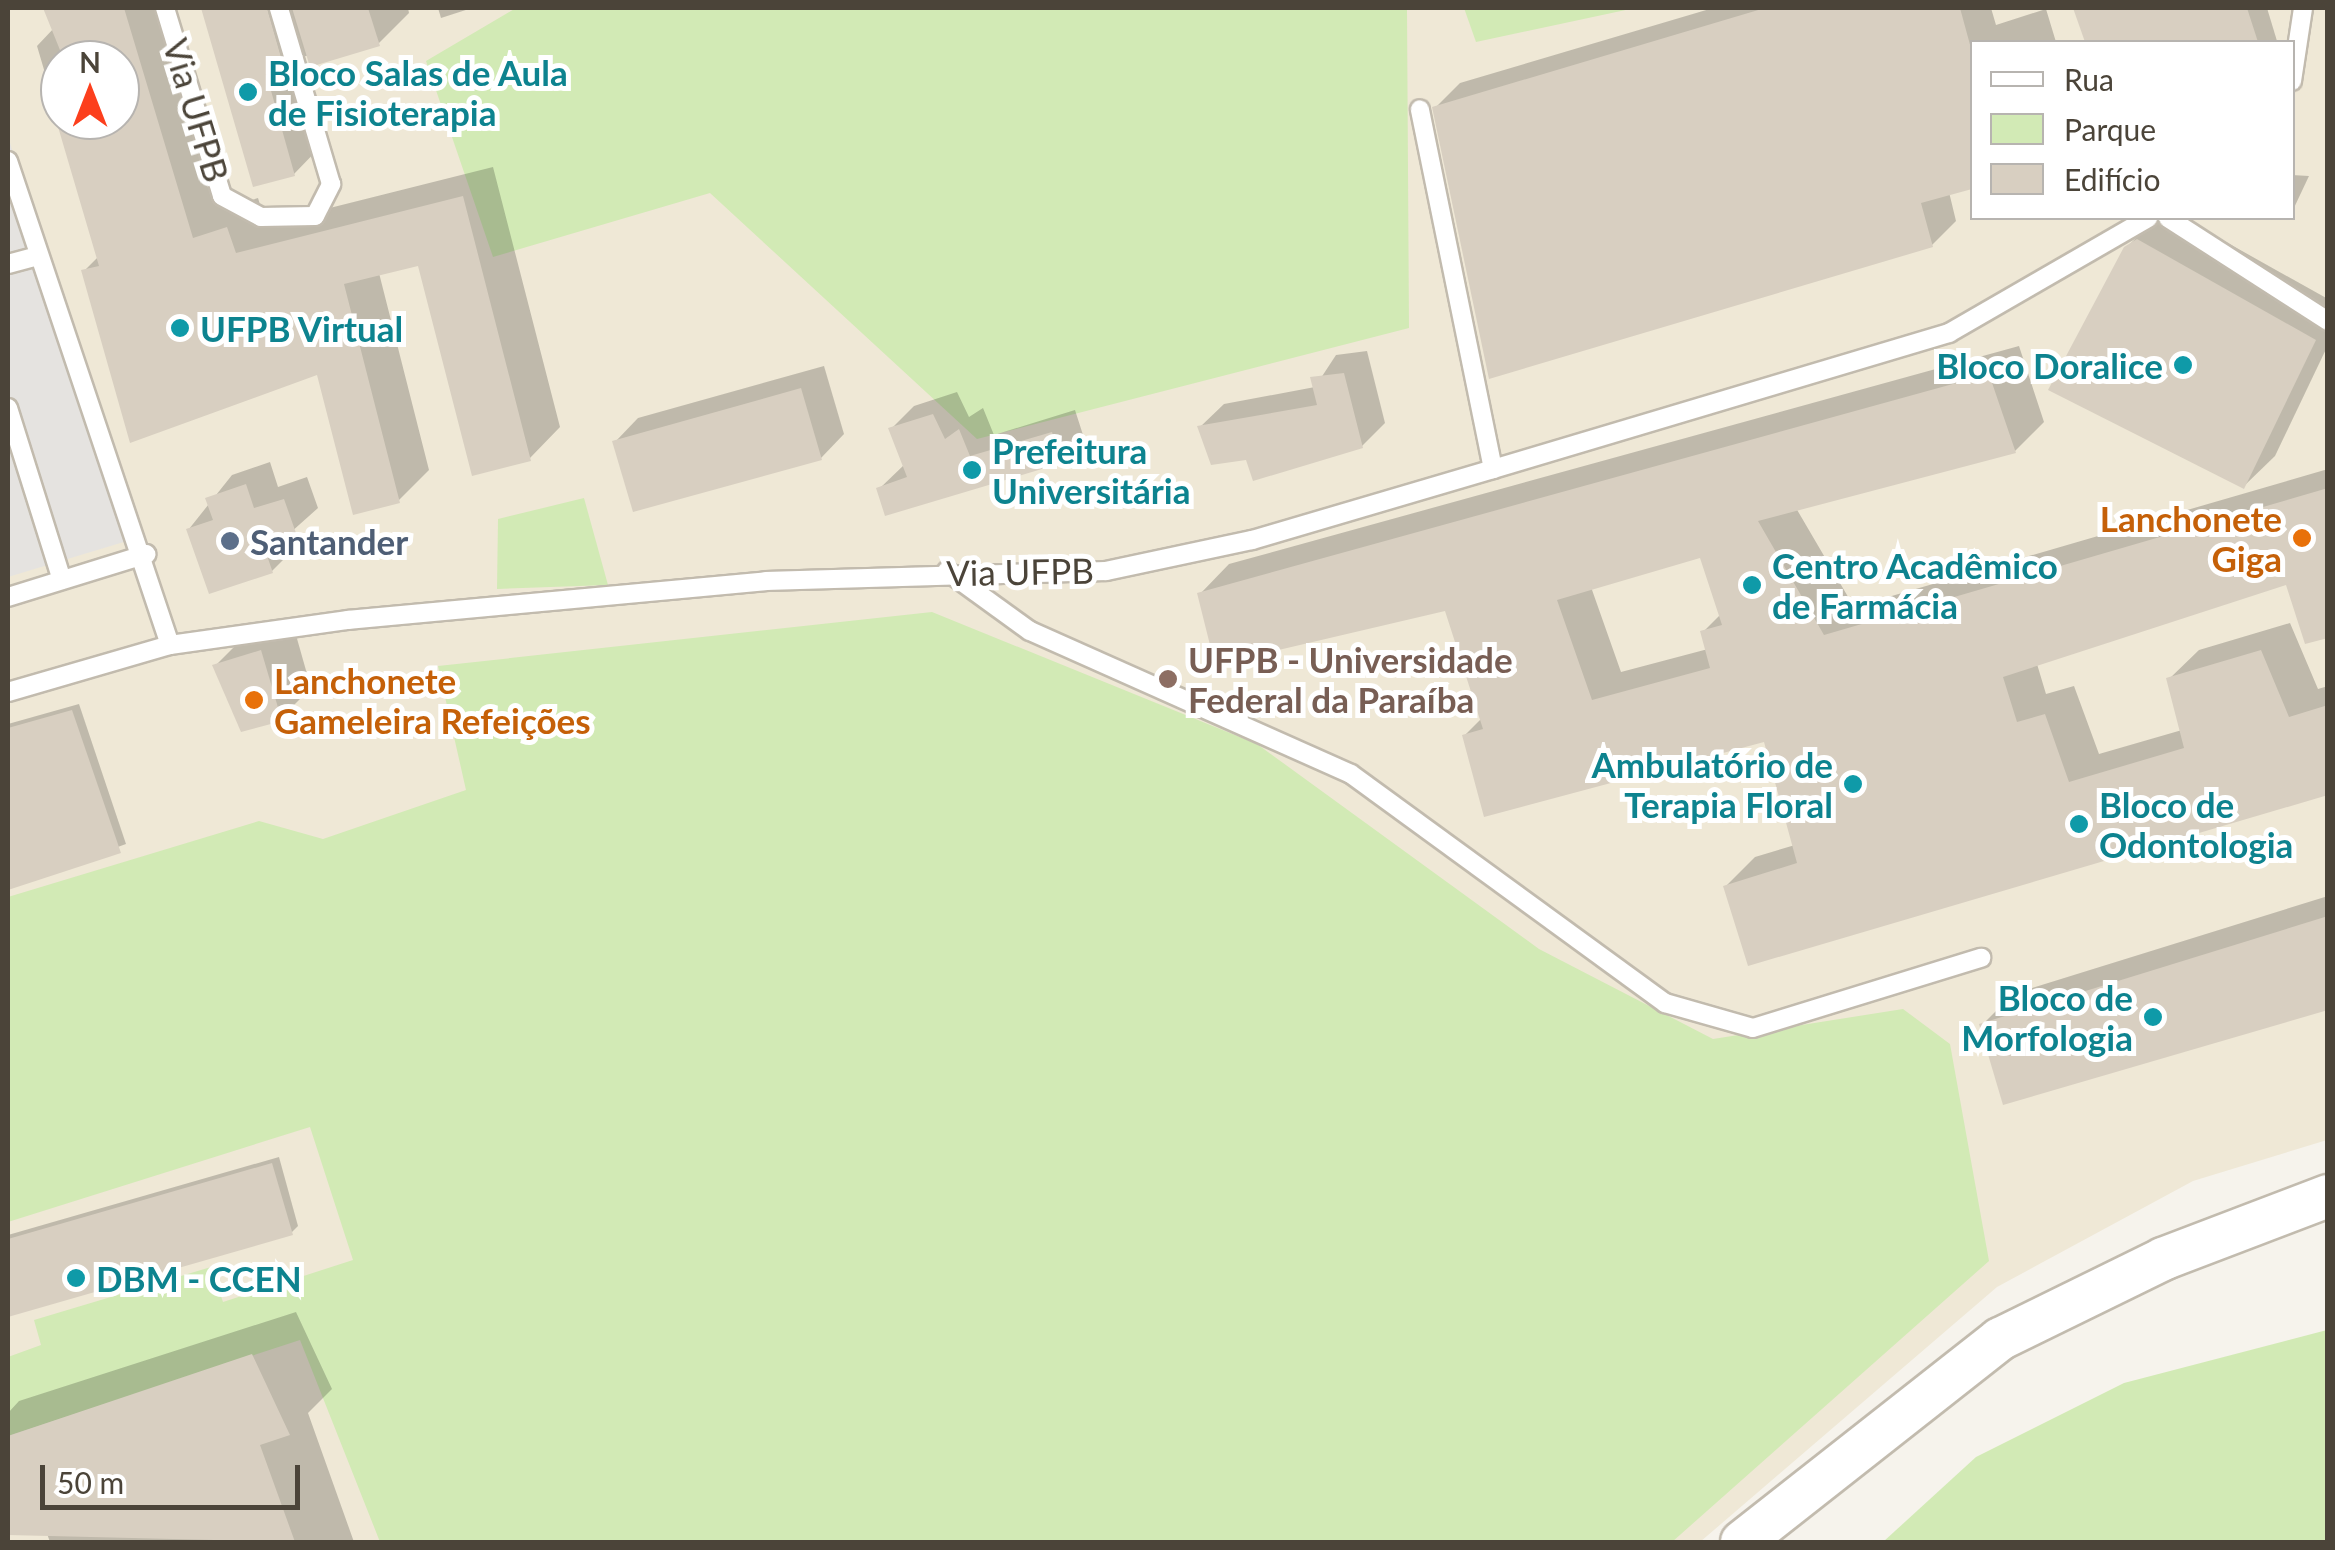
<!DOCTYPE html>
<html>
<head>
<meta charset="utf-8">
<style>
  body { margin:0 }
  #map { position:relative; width:2335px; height:1550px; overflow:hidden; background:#f6f3ec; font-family:Lato,sans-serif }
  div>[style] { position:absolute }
  .education>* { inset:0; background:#efe8d6 }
  .green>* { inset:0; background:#d2eab5 }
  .parking>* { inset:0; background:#e5e3e0 }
  .shadow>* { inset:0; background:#0003 }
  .building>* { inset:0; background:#d8cfc1 }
  .roads { filter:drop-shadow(2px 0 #c2bbae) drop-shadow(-2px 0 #c2bbae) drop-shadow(0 2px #c2bbae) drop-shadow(0 -2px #c2bbae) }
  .service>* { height:18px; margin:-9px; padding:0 9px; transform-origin:9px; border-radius:9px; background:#fff }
  .tertiary>* { height:42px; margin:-21px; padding:0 21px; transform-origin:21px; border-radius:21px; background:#fff }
  .dots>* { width:28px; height:28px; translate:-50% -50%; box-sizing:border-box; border:5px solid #fff; border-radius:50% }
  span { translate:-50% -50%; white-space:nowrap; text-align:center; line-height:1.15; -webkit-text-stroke:10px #fff; paint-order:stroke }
  .culture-label { font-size:35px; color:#0d838f; font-weight:700 }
  .left { translate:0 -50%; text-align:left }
  .right { translate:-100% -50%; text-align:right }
  .street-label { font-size:35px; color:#4b4439 }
  .food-label { font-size:35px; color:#c56008; font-weight:700 }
  .service-label { font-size:35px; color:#4e5e75; font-weight:700 }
  .education-label { font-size:35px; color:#785e54; font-weight:700 }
  .frame { position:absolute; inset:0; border:10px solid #4b4439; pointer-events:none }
  .legend { position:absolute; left:1970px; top:40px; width:325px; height:180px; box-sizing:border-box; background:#fff; border:2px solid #b7b4b0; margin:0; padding:12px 18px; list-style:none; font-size:30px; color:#4b4439 }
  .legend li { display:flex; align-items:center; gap:20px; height:50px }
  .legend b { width:50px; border:2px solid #b7b4b0 }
  .north { position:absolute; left:40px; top:40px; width:100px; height:100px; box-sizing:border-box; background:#fff; border:2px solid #b7b4b0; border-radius:50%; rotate:0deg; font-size:28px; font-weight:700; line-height:40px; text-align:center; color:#4b4439 }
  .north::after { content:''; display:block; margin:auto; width:35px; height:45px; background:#fc3f1d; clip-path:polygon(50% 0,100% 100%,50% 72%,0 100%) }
  .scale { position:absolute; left:40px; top:1465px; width:260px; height:45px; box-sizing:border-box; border:5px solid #4b4439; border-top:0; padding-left:12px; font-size:30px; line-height:35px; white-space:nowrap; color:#4b4439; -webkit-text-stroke:8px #fff; paint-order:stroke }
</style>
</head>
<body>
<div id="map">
  <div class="education">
    <i style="clip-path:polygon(evenodd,8px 8px,2327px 8px,2327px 1140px,2193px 1181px,1997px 1287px,1700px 1542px,8px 1542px,8px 8px,1972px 42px,2292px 42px,2292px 218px,1972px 218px,1972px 42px,8px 8px,60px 60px,120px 60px,120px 120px,60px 120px,60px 60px)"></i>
  </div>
  <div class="green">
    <i style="clip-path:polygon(516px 8px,1407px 8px,1409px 328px,977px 439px,710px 193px,493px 257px,426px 61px)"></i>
    <i style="clip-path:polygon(1464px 8px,1635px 8px,1476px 42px)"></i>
    <i style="clip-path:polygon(584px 498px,608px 585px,497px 589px,498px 519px)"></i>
    <i style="clip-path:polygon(932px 612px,1257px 744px,1539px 949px,1713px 1039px,1903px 1009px,1950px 1044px,1989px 1261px,1672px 1542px,380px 1542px,300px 1340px,8px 1436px,8px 1357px,41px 1345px,34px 1320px,211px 1267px,223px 1302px,353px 1260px,310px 1127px,8px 1222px,8px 897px,259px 821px,323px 839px,466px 790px,438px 666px)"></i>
    <i style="clip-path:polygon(2327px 1330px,2327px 1542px,1883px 1542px,1976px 1457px,2124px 1383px)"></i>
  </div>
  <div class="parking">
    <i style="clip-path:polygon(8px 136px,127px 541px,8px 577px)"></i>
  </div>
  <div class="shadow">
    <i style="clip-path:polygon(evenodd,164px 8px,223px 209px,258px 198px,266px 224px,493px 167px,560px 427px,530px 458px,420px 263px,379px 273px,429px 470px,399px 500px,318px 372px,84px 271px,99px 256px,37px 46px,54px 28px,47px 10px,164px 8px,60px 60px,120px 60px,120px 120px,60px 120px,60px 60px)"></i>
    <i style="clip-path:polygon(204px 8px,408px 8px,409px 13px,378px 44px,300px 57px,324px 143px,294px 174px,255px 184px)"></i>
    <i style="clip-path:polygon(438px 8px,472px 8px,441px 18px)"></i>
    <i style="clip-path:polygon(1713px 8px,1991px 8px,1996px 25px,2046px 9px,2056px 42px,1972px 42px,1972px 186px,1949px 192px,1956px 221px,1932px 245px,1435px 108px,1460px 83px)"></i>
    <i style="clip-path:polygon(2074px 8px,2267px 8px,2277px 41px,2087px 42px)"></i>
    <i style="clip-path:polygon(2292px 175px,2309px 176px,2292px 212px)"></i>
    <i style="clip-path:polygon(2156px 218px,2183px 218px,2328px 299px,2328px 345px,2275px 456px,2244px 486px,2126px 248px)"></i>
    <i style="clip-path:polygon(evenodd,2019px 346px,2044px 422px,2015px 451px,1796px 508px,1854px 607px,2328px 469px,2328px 635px,2287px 582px,2037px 664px,2046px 694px,2074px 686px,2099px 754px,2182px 730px,2169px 679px,2199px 650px,2290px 623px,2318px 689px,2328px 686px,2328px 788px,1726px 886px,1755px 857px,1795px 845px,1765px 739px,1464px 736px,1482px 718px,1447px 608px,1200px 594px,1229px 564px,2019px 346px,1702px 555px,1721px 614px,1703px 632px,1708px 649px,1621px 672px,1591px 587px,1702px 555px)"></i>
    <i style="clip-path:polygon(1367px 351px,1385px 423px,1362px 446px,1248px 457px,1200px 427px,1224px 404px,1315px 387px,1336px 355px)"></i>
    <i style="clip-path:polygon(824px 366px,844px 434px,821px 458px,615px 442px,638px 418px)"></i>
    <i style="clip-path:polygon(957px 392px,969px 417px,983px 408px,994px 435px,1075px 410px,1084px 438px,1061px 461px,879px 489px,905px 464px,891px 429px,914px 406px)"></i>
    <i style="clip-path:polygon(270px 462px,278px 487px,307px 477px,318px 508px,290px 533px,295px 548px,272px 571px,189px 529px,232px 475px)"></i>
    <i style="clip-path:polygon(292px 621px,311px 688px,280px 719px,215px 666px,246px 635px)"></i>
    <i style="clip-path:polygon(79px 704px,126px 844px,8px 887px,8px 724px)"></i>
    <i style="clip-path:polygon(2328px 896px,2328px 1007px,1982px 1025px,2013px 994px)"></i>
    <i style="clip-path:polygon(279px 1157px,298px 1226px,291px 1233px,8px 1314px,8px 1235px)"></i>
    <i style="clip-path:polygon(296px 1312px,332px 1389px,308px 1413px,354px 1542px,50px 1542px,42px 1520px,8px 1533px,8px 1413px,19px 1401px)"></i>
  </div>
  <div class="building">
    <i style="clip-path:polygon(43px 8px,124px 8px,193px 238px,227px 227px,236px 253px,463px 196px,531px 461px,472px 476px,418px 266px,344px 284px,400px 503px,353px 515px,317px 375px,130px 443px,81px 270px,99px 266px,56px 120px,120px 120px,120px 60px,64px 60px)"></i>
    <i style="clip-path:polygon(201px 8px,267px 8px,286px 75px,268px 80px,295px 176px,253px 187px)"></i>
    <i style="clip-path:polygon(292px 8px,368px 8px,380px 46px,310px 67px)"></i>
    <i style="clip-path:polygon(1765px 8px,1960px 8px,1972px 52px,1972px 189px,1921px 203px,1933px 247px,1489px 379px,1432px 107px)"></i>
    <i style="clip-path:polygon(2073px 8px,2247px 8px,2258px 42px,2085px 42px)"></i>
    <i style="clip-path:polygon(2137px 239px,2316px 340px,2244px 489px,2048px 390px,2124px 247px)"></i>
    <i style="clip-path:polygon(1344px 373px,1363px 448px,1253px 481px,1246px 460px,1211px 465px,1197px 426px,1317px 405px,1310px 377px)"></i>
    <i style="clip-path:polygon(evenodd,1989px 374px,2016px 453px,1758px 521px,1824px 635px,2328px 488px,2328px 638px,2305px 644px,2286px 585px,2003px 677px,2017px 722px,2045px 714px,2069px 782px,2184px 748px,2166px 678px,2261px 650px,2289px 717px,2328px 705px,2328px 795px,1748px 966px,1723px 886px,1797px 863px,1764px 742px,1484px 817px,1462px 735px,1483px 729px,1445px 611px,1215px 665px,1197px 593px,1989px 374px,1700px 558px,1722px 625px,1700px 631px,1710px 668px,1592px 700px,1557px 600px,1700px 558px)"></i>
    <i style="clip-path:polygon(801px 388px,822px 460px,633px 512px,612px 441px)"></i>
    <i style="clip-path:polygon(933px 414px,945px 439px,959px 429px,970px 456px,1052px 432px,1062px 463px,885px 516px,876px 488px,907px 477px,888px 428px)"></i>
    <i style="clip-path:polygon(246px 484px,254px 508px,284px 499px,296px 533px,263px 544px,273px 573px,209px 594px,186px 529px,213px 520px,205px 498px)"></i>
    <i style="clip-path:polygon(261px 650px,282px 721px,241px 732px,212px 665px)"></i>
    <i style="clip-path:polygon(72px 710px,121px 853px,8px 890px,8px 728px)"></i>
    <i style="clip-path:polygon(2328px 916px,2328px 1010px,2003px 1105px,1979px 1024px)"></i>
    <i style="clip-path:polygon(272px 1163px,293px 1235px,8px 1317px,8px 1239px)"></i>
    <i style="clip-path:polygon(252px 1354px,290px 1435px,260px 1445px,295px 1542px,8px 1535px,8px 1436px)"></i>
  </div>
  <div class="roads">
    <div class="service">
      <i style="left:165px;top:8px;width:196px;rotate:73.1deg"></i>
      <i style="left:222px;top:196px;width:44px;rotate:28.3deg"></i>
      <i style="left:261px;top:217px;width:54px;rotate:-1.1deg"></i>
      <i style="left:315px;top:216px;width:36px;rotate:-63deg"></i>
      <i style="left:331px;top:184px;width:184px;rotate:-106.5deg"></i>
      <i style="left:2292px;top:81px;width:74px;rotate:-81.4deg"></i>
      <i style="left:8px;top:161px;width:510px;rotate:71.49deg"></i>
      <i style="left:2168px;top:218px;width:190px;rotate:32.8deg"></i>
      <i style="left:8px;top:264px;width:27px;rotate:-15deg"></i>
      <i style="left:8px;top:408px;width:180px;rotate:72.6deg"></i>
      <i style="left:1493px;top:469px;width:476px;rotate:-16.6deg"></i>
      <i style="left:1949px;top:333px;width:230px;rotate:-30deg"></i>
      <i style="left:947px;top:571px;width:102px;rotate:35.9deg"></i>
      <i style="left:1030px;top:631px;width:351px;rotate:24deg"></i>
      <i style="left:1351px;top:774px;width:389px;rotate:36.1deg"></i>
      <i style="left:1665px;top:1003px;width:91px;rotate:15.9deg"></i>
      <i style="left:1753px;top:1028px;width:239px;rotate:-17.1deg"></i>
      <i style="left:8px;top:597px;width:145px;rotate:-17.2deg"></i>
      <i style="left:8px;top:692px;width:169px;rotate:-16.2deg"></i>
      <i style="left:170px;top:645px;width:180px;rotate:-8deg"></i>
      <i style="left:348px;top:620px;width:420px;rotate:-5.3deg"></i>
      <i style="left:766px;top:581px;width:340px;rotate:-1.7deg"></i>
      <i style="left:1106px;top:571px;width:149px;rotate:-12deg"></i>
      <i style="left:1252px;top:540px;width:251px;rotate:-16.4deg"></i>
      <i style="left:1493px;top:469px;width:367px;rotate:-101.5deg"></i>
    </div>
    <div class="tertiary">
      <i style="left:1742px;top:1542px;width:328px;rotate:-38.2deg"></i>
      <i style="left:2000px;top:1339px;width:182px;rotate:-26.1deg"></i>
      <i style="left:2163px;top:1259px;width:177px;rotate:-20.9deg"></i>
    </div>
  </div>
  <div class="dots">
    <i style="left:248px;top:92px;background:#0f9aa8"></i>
    <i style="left:180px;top:328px;background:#0f9aa8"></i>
    <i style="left:2183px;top:365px;background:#0f9aa8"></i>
    <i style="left:972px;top:470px;background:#0f9aa8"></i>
    <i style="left:2302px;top:538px;background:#e8710a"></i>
    <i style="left:230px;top:541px;background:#5c6f8a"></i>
    <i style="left:1752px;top:585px;background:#0f9aa8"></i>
    <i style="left:1168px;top:679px;background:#8d6e63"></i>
    <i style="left:254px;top:700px;background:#e8710a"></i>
    <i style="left:1853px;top:784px;background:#0f9aa8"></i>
    <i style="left:2079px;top:824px;background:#0f9aa8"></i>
    <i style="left:2153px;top:1017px;background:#0f9aa8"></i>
    <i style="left:76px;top:1278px;background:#0f9aa8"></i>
  </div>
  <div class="culture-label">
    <span class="left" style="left:268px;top:92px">Bloco Salas de Aula<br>de Fisioterapia</span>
    <span class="left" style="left:200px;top:328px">UFPB Virtual</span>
    <span class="right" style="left:2163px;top:365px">Bloco Doralice</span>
    <span class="left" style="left:992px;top:470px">Prefeitura<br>Universitária</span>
    <span class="left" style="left:1772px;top:585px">Centro Acadêmico<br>de Farmácia</span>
    <span class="right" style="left:1833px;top:784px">Ambulatório de<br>Terapia Floral</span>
    <span class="left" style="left:2099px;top:824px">Bloco de<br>Odontologia</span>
    <span class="right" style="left:2133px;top:1017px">Bloco de<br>Morfologia</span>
    <span class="left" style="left:96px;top:1278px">DBM - CCEN</span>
  </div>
  <div class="street-label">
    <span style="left:197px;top:110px;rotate:73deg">Via UFPB</span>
    <span style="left:1020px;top:571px;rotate:-1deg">Via UFPB</span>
  </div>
  <div class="food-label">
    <span class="right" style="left:2282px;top:538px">Lanchonete<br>Giga</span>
    <span class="left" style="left:274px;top:700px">Lanchonete<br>Gameleira Refeições</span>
  </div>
  <div class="service-label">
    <span class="left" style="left:250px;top:541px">Santander</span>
  </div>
  <div class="education-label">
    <span class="left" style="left:1188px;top:679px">UFPB - Universidade<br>Federal da Paraíba</span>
  </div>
  <div class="frame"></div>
  <ul class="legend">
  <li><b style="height:12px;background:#fff"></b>Rua</li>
  <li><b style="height:28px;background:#d2eab5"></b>Parque</li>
  <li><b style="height:28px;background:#d8cfc1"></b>Edifício</li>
  </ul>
  <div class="north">N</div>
  <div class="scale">50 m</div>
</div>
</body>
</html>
